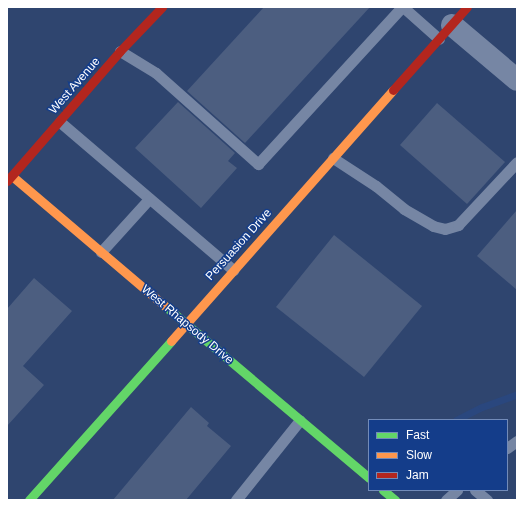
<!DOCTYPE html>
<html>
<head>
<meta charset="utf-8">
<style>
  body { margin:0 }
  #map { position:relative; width:524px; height:507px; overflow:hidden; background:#2f456f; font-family:Helvetica,sans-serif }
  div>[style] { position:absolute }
  .stream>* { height:7px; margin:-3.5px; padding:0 3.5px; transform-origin:3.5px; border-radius:3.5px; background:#2a477e }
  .building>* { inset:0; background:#4c5e80 }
  .lane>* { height:11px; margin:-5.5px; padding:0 5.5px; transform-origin:5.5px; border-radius:5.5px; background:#7686a4 }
  .street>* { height:22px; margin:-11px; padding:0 11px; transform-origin:11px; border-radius:11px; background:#7686a4 }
  .fast>* { height:9px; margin:-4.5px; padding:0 4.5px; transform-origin:4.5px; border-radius:4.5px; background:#63d668 }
  .slow>* { height:9px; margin:-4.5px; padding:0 4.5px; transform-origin:4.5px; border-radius:4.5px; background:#ff974d }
  .jam>* { height:9px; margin:-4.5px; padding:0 4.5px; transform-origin:4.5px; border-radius:4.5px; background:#b3261e }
  span { translate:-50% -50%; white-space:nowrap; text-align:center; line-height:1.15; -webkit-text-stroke:3px #143d8a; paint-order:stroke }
  .street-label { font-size:12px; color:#fff }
  .frame { position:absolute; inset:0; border:8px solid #fff; pointer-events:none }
  .legend { position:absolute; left:368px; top:419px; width:140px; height:72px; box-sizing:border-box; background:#143d8a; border:1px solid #728bb9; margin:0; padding:5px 7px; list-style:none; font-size:12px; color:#fff }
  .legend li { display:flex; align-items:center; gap:8px; height:20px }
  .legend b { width:20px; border:1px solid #728bb9 }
</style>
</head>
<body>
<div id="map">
  <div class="stream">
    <i style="left:456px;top:420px;width:29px;rotate:-27deg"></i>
    <i style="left:482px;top:407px;width:37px;rotate:-20deg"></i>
  </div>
  <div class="building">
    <i style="clip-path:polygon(264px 7px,370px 7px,245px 143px,187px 91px)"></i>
    <i style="clip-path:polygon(178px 102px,235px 153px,228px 161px,237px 168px,201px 208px,135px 148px)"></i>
    <i style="clip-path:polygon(437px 103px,505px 162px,467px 204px,400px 145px)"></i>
    <i style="clip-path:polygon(517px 210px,517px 290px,477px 256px)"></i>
    <i style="clip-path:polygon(334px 235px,422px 306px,364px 377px,276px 307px)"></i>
    <i style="clip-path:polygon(34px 278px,72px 311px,23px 366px,44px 385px,7px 426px,7px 309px)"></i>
    <i style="clip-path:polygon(191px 407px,209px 423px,207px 426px,231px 446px,186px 500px,113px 500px)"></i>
  </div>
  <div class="lane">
    <i style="left:403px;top:7px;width:48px;rotate:41.6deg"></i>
    <i style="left:120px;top:51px;width:42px;rotate:31.4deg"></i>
    <i style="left:156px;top:73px;width:137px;rotate:41.7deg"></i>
    <i style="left:258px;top:164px;width:213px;rotate:-47.5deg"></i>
    <i style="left:60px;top:122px;width:228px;rotate:40.5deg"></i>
    <i style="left:333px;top:158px;width:51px;rotate:33.1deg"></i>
    <i style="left:376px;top:186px;width:36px;rotate:39deg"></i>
    <i style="left:404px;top:209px;width:34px;rotate:30deg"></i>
    <i style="left:433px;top:226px;width:12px;rotate:14deg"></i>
    <i style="left:445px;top:229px;width:14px;rotate:-17deg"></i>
    <i style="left:458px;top:225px;width:86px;rotate:-46.9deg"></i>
    <i style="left:101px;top:252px;width:72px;rotate:-47.8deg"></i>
    <i style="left:507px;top:448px;width:12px;rotate:-35deg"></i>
    <i style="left:475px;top:490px;width:16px;rotate:40deg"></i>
    <i style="left:236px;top:500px;width:102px;rotate:-51.3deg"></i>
    <i style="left:446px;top:500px;width:15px;rotate:-42deg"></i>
  </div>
  <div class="street">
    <i style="left:452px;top:25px;width:85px;rotate:40.2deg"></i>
  </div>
  <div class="fast">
    <i style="left:165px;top:306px;width:267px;rotate:40.1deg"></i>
    <i style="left:383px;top:490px;width:16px;rotate:40deg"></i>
    <i style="left:29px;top:500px;width:213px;rotate:-48.2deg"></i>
  </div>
  <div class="slow">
    <i style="left:12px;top:176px;width:201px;rotate:40.4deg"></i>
    <i style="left:171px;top:341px;width:335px;rotate:-48.5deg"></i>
  </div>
  <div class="jam">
    <i style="left:393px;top:90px;width:111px;rotate:-48.3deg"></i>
    <i style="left:7px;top:181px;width:172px;rotate:-49deg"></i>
    <i style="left:120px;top:51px;width:61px;rotate:-46.3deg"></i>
  </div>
  <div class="street-label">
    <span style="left:75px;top:86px;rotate:-49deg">West Avenue</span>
    <span style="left:239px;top:245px;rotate:-48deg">Persuasion Drive</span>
    <span style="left:187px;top:325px;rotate:40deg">West Rhapsody Drive</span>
  </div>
  <div class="frame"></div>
  <ul class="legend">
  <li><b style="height:5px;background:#63d668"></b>Fast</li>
  <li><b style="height:5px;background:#ff974d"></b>Slow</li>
  <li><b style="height:5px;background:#b3261e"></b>Jam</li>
  </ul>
</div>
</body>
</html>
